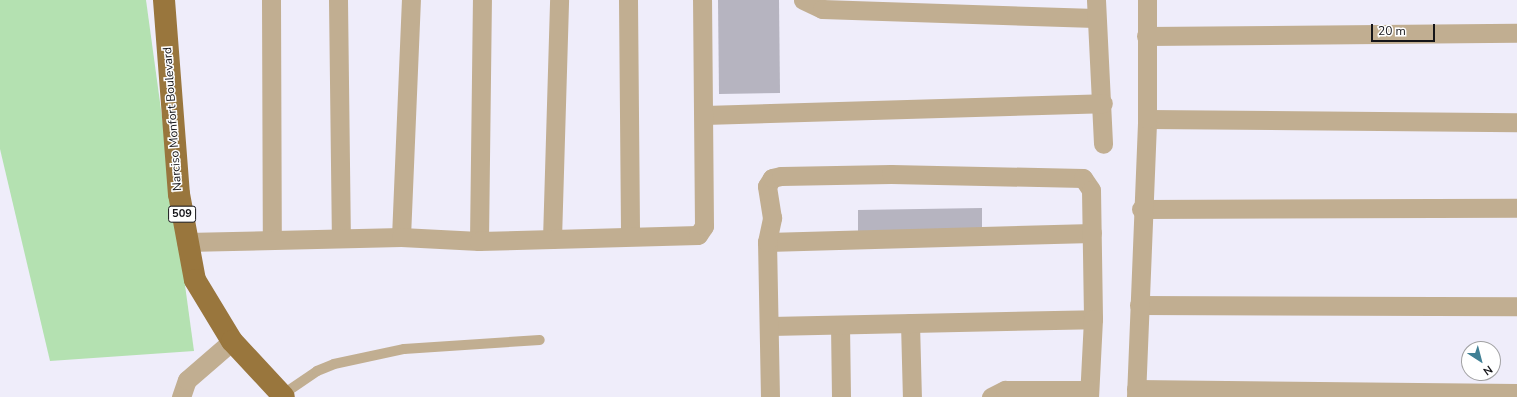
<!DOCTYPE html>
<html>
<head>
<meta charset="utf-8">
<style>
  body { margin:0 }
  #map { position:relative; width:1517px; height:397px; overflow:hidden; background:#efedfa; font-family:"Nunito Sans",sans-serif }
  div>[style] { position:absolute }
  .green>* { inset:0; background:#b4e1b1 }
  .building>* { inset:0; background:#b6b4c0 }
  .service>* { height:10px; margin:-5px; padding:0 5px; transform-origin:5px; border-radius:5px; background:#c1ae91 }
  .minor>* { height:19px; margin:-9.5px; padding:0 9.5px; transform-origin:9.5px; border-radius:9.5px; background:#c1ae91 }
  .primary>* { height:22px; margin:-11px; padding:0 11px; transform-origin:11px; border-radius:11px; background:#99763d }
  span { translate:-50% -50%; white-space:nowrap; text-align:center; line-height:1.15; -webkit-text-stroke:3px #fff; paint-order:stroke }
  .shield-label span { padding:1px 3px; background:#fff; border:1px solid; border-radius:3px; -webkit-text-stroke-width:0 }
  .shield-label { font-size:11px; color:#151519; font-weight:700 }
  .street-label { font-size:12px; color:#151519 }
  .north { position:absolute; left:1461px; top:341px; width:40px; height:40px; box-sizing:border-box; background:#fff; border:1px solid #a1a1a3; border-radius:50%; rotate:144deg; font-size:11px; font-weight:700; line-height:16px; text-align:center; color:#151519 }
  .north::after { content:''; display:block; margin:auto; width:14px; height:18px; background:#418095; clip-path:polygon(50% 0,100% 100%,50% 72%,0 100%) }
  .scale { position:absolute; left:1371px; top:24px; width:64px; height:18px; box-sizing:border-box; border:2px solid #151519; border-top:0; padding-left:5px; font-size:12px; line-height:14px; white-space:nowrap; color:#151519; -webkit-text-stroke:3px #fff; paint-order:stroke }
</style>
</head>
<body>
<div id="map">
  <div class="green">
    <i style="clip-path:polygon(0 0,146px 0,194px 351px,50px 361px,0 149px)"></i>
  </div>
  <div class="building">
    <i style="clip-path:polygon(718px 0,779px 0,780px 93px,719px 94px)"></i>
    <i style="clip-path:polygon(982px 208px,982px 232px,858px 234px,858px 210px)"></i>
  </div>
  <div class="service">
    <i style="left:282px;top:395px;width:42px;rotate:-34.4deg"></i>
    <i style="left:317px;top:371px;width:18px;rotate:-22deg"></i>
    <i style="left:334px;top:364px;width:72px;rotate:-12.1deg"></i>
    <i style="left:404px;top:349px;width:136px;rotate:-3.8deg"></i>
  </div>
  <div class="minor">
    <i style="left:271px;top:0;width:239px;rotate:89.8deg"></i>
    <i style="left:338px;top:0;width:237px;rotate:89.3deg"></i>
    <i style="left:628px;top:0;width:236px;rotate:89.5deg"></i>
    <i style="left:803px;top:0;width:21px;rotate:25deg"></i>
    <i style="left:822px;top:9px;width:273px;rotate:1.9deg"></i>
    <i style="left:1096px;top:0;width:144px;rotate:87.2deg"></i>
    <i style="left:1146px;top:36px;width:371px;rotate:-0.5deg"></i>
    <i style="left:704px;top:115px;width:399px;rotate:-1.7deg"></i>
    <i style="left:1147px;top:119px;width:370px;rotate:0.5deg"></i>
    <i style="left:1141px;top:209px;width:376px;rotate:-0.2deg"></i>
    <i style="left:401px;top:237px;width:237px;rotate:-87.6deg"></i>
    <i style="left:552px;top:239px;width:239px;rotate:-88.3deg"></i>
    <i style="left:479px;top:241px;width:241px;rotate:-89.3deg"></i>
    <i style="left:186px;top:242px;width:215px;rotate:-1.3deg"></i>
    <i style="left:401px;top:237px;width:78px;rotate:2.9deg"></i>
    <i style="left:479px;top:241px;width:219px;rotate:-1.6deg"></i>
    <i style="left:698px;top:235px;width:11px;rotate:-56deg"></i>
    <i style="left:704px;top:226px;width:226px;rotate:-90.5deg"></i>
    <i style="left:767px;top:242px;width:325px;rotate:-1.6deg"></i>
    <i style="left:1139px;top:305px;width:378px;rotate:0.2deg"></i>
    <i style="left:910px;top:323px;width:74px;rotate:88.5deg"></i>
    <i style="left:840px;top:325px;width:72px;rotate:89.2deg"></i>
    <i style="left:770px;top:326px;width:323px;rotate:-1.2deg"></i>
    <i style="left:1136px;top:389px;width:381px;rotate:0.6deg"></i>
    <i style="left:181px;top:397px;width:18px;rotate:-71deg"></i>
    <i style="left:187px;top:380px;width:60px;rotate:-40.9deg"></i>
    <i style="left:770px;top:397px;width:155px;rotate:-91.1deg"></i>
    <i style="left:767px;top:242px;width:25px;rotate:-78deg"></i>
    <i style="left:772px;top:218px;width:32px;rotate:-99deg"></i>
    <i style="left:767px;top:186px;width:9px;rotate:-58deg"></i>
    <i style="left:772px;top:178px;width:9px;rotate:-13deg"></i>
    <i style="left:781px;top:176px;width:110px;rotate:-1deg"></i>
    <i style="left:891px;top:174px;width:192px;rotate:1.2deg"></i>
    <i style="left:1083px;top:178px;width:14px;rotate:56deg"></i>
    <i style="left:1091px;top:190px;width:129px;rotate:89.1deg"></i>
    <i style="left:1093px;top:319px;width:78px;rotate:92.9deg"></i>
    <i style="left:991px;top:397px;width:16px;rotate:-27deg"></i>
    <i style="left:1005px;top:390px;width:84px"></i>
    <i style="left:1136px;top:397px;width:278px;rotate:-87.7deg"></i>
    <i style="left:1147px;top:119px;width:119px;rotate:-90deg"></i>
  </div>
  <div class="primary">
    <i style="left:164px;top:0;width:195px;rotate:85.6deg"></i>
    <i style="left:179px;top:194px;width:87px;rotate:79.5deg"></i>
    <i style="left:195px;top:280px;width:71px;rotate:58.8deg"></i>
    <i style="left:232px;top:341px;width:76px;rotate:47.1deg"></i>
  </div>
  <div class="shield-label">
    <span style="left:182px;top:214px">509</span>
  </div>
  <div class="street-label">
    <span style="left:173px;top:119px;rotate:-94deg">Narciso Monfort Boulevard</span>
  </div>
  <div class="north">N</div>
  <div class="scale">20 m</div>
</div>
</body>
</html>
